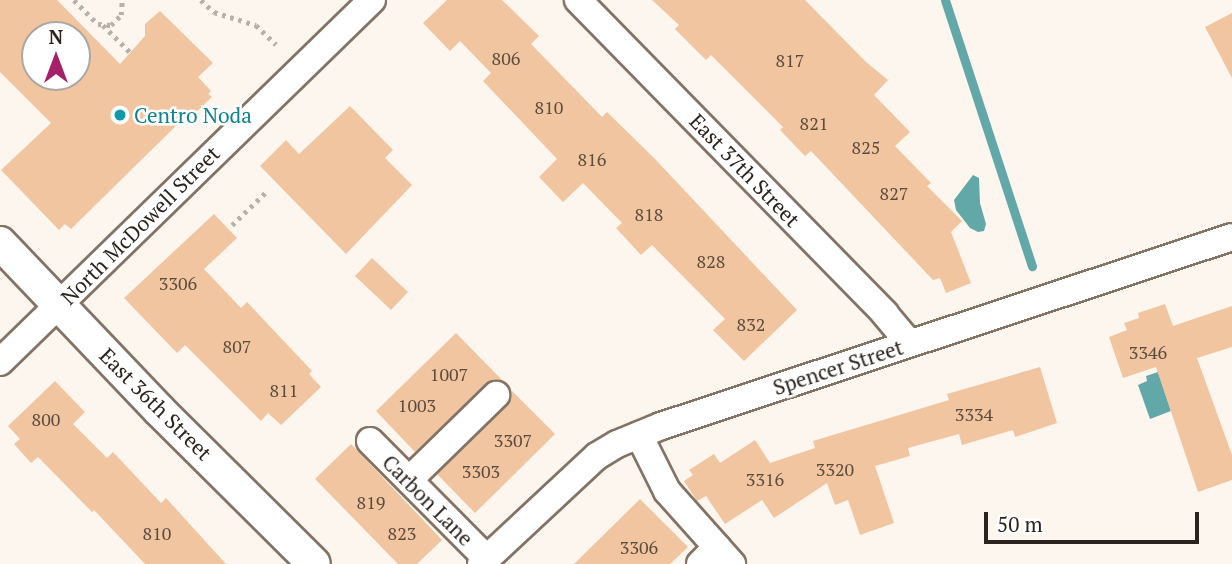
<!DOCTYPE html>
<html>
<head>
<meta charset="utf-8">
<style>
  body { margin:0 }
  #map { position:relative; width:1232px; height:564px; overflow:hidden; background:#fdf6ef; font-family:"PT Serif",serif }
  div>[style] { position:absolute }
  .water>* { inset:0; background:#63a8a9 }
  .stream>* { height:9px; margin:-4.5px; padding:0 4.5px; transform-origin:4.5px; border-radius:4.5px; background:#63a8a9 }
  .building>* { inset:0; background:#f0c59f }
  .path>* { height:4.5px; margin-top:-2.25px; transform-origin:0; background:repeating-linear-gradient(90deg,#b8b1aa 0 3.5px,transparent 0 8.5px) }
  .roads { filter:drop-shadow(2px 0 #837365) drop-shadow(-2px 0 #837365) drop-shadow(0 2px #837365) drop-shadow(0 -2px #837365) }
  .minor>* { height:26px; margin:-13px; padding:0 13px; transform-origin:13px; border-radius:13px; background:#fff }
  .tertiary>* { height:32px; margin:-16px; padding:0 16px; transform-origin:16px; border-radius:16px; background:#fff }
  .dots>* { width:19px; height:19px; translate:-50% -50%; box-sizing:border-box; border:4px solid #fff; border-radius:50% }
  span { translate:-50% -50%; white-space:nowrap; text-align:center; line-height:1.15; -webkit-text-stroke:5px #fff; paint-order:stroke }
  .number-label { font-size:18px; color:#5c4c3e }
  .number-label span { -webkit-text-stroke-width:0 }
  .culture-label { font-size:21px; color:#0d838f }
  .left { translate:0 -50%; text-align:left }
  .street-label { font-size:21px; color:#2b241e }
  .north { position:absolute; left:21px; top:21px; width:70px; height:70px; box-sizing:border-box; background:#fff; border:2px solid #aaa7a5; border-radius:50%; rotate:0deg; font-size:19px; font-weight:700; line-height:28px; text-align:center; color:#2b241e }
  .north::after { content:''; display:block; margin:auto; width:24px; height:32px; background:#a61f69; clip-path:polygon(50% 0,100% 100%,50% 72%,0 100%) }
  .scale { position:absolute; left:984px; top:512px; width:215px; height:32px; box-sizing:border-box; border:4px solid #2b241e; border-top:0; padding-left:9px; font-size:21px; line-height:24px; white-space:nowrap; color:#2b241e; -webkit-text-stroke:5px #fff; paint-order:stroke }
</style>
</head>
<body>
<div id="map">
  <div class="water">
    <i style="clip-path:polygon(973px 175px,979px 178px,980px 203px,986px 224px,984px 231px,978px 232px,970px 228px,956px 210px,954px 200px)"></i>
    <i style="clip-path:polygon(1158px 372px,1171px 411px,1150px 419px,1138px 385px,1147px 381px,1146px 376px)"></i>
  </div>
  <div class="stream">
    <i style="left:945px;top:0;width:280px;rotate:71.9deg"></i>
  </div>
  <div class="building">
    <i style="clip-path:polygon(evenodd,0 0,57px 0,120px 64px,145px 36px,145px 24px,160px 11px,213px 63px,198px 77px,211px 91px,208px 94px,212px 97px,189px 119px,186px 116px,71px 229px,65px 224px,59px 230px,1px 170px,51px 123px,0 72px,0 0,35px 35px,77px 35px,77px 77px,35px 77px,35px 35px)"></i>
    <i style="clip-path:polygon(447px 0,502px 0,539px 36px,531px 44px,602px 117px,607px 112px,654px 158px,797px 310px,744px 361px,713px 330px,725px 319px,652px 245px,641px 255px,616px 228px,622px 223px,583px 183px,563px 202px,539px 177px,557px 159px,483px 81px,491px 73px,460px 41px,450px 51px,423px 23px)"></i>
    <i style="clip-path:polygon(652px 0,805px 0,866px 62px,888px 80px,874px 95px,910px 132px,895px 146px,931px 183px,927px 186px,962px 221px,951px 232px,971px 283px,946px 293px,940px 278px,933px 280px,811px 151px,805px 156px,780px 130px,783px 127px,711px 55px,706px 60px,675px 29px,679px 25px)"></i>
    <i style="clip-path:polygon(1232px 13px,1232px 78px,1205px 27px)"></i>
    <i style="clip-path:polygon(350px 106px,393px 150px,385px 158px,412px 185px,346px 254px,260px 166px,286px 140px,299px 154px)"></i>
    <i style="clip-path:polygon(214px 214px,237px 238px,204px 269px,241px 308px,247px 302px,312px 371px,309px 374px,321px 387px,281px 425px,268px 413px,261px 421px,185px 345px,177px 353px,124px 298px)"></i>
    <i style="clip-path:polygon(372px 258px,408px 292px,391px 310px,355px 276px)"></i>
    <i style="clip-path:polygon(1165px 304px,1173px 326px,1232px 306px,1232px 347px,1197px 358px,1232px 455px,1232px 480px,1198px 492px,1156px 367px,1123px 378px,1109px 337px,1127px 330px,1124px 323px,1139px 318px,1138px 313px)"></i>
    <i style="clip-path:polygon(456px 333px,503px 381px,493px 380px,485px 384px,415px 452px,376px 411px)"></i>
    <i style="clip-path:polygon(1040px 367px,1057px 423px,1015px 437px,1013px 430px,962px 445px,959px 434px,908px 448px,910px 456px,875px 466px,894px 523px,860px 535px,848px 500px,835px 505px,827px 483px,774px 518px,762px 500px,725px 524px,706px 496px,697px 501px,684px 481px,693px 475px,689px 470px,714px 454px,720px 463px,755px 440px,770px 463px,815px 448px,813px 441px,949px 400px,947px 394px)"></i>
    <i style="clip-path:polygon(55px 381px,85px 412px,73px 424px,107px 458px,113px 452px,161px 503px,166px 498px,226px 564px,145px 564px,94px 510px,92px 512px,38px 457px,31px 463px,14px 444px,20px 439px,8px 426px)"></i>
    <i style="clip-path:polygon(510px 389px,555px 434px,475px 513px,437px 474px,507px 406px,511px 399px)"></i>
    <i style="clip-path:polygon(351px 444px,442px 540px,417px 564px,398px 564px,315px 479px)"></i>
    <i style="clip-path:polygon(640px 499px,688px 547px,670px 564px,574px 564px)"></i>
  </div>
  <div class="path">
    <i style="left:74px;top:0;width:34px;rotate:45deg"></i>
    <i style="left:98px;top:24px;width:13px;rotate:4deg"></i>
    <i style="left:111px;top:25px;width:14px;rotate:-45deg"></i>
    <i style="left:121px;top:15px;width:15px;rotate:-86deg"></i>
    <i style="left:201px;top:0;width:18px;rotate:43deg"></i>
    <i style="left:214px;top:12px;width:44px;rotate:17.2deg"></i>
    <i style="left:256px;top:25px;width:28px;rotate:44deg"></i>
    <i style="left:103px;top:25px;width:38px;rotate:45deg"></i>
    <i style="left:232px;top:225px;width:47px;rotate:-44.1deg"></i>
  </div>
  <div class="roads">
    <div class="minor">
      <i style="left:578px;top:0;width:439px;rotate:45.6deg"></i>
      <i style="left:885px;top:314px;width:38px;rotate:50deg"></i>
      <i style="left:0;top:362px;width:519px;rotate:-44.22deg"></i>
      <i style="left:639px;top:435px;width:63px;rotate:63.4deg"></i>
      <i style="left:667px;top:491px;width:98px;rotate:48.3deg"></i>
      <i style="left:370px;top:441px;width:166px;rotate:45.2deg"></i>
      <i style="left:409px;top:480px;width:122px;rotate:-44.3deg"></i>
      <i style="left:481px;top:564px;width:158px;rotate:-43deg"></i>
      <i style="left:597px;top:456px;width:23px;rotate:-31deg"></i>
      <i style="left:617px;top:444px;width:48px;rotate:-22.2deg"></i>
      <i style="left:661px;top:426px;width:601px;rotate:-18.31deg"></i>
      <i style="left:700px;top:564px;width:24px;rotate:-45deg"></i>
    </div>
    <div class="tertiary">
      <i style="left:0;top:243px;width:231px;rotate:46.4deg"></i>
      <i style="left:159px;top:410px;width:218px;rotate:44.8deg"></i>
    </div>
  </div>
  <div class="dots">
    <i style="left:120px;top:115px;background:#0f9aa8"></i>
  </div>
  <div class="number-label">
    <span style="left:506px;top:58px">806</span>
    <span style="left:790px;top:60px">817</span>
    <span style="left:549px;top:107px">810</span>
    <span style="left:814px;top:123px">821</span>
    <span style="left:866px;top:147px">825</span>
    <span style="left:592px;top:159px">816</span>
    <span style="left:894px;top:193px">827</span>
    <span style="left:649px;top:214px">818</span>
    <span style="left:711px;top:261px">828</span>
    <span style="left:178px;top:283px">3306</span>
    <span style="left:751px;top:324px">832</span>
    <span style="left:237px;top:346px">807</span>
    <span style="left:1148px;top:352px">3346</span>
    <span style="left:449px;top:374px">1007</span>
    <span style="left:284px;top:390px">811</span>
    <span style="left:417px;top:405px">1003</span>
    <span style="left:974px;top:414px">3334</span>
    <span style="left:46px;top:419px">800</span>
    <span style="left:513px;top:440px">3307</span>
    <span style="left:835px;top:469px">3320</span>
    <span style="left:481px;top:471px">3303</span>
    <span style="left:765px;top:479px">3316</span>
    <span style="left:371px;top:502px">819</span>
    <span style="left:157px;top:533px">810</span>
    <span style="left:402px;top:533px">823</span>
    <span style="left:639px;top:547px">3306</span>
  </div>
  <div class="culture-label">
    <span class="left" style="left:134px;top:115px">Centro Noda</span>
  </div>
  <div class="street-label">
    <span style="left:745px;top:170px;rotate:46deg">East 37th Street</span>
    <span style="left:140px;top:225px;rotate:-45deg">North McDowell Street</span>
    <span style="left:838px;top:367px;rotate:-18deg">Spencer Street</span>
    <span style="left:156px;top:404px;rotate:45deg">East 36th Street</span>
    <span style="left:428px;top:500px;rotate:45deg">Carbon Lane</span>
  </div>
  <div class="north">N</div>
  <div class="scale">50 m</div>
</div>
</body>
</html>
